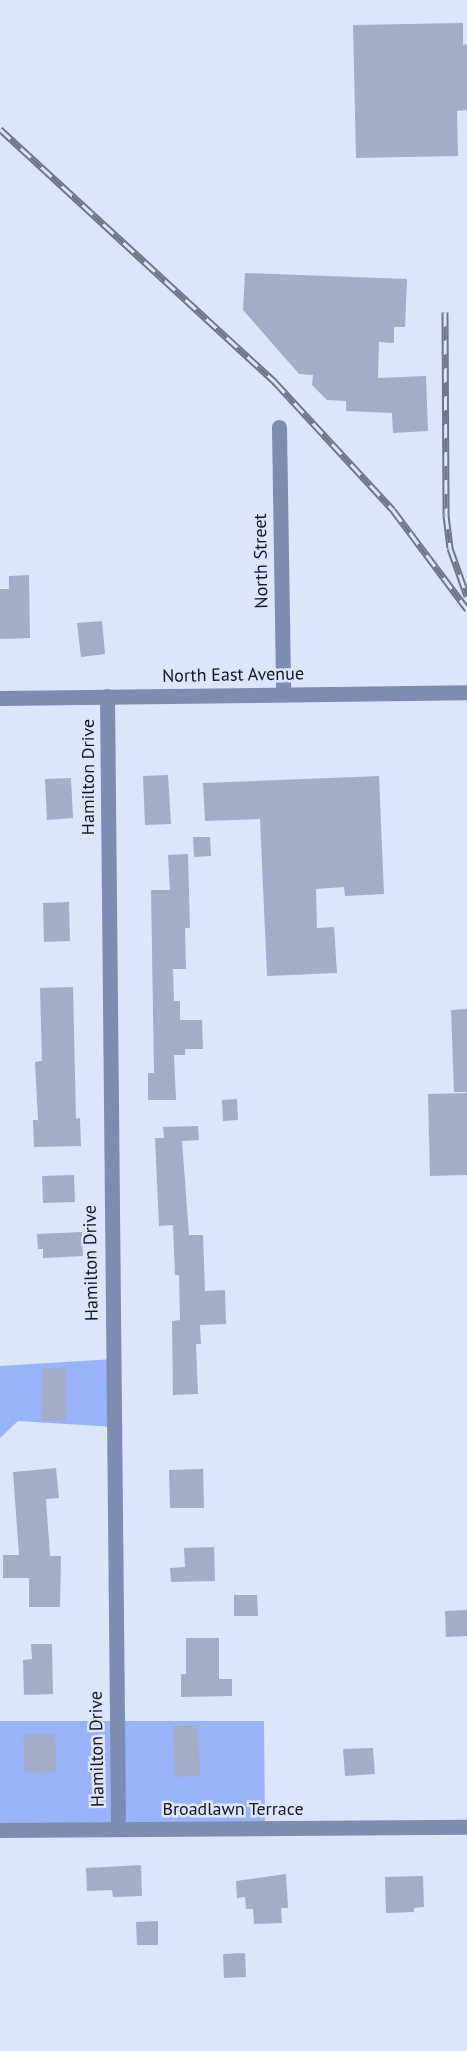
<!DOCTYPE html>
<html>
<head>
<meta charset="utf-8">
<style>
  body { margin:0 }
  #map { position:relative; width:467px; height:2051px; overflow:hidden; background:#dde5fb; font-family:"PT Sans",sans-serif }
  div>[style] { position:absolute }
  .forest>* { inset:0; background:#99b2f8 }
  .building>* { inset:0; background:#a3adc7 }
  .minor>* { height:15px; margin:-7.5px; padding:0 7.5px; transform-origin:7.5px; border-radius:7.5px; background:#7e8cb2 }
  .rail>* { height:7px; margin-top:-3.5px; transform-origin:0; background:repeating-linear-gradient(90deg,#dde5fb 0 14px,#707685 0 28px); box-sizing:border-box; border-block:2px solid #707685 }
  span { translate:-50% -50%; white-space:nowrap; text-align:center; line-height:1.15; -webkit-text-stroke:5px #dde5fb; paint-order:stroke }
  .street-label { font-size:18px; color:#141720 }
</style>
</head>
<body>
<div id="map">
  <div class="forest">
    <i style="clip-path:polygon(114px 1359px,114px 1427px,18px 1421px,0 1438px,0 1366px)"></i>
    <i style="clip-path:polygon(0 1721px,264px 1721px,265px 1829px,0 1834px)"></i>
  </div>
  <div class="building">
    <i style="clip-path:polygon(463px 23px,463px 45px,467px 44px,467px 110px,457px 111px,458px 156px,356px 158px,353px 25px)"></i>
    <i style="clip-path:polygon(245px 273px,407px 279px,405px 327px,394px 327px,394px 343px,379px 342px,378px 378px,426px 376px,428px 431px,393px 433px,392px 413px,346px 411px,346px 401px,327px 400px,312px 385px,313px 375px,299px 374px,243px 310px)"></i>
    <i style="clip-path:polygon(29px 575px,30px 638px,0 639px,0 589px,9px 589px,9px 576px)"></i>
    <i style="clip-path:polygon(102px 621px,105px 654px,81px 657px,77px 623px)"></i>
    <i style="clip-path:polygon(168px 775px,171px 824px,145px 825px,143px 776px)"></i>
    <i style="clip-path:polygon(379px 776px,384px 894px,345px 896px,344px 887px,316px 889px,317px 928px,334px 927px,337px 973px,267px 976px,260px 819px,205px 821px,203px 783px)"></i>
    <i style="clip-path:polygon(71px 778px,73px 818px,47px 820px,45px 779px)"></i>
    <i style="clip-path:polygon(193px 837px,210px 837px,211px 856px,194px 857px)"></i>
    <i style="clip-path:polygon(188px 854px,190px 928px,185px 928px,186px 969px,173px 969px,174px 1001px,180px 1001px,180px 1020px,202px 1020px,203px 1049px,185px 1049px,185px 1055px,174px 1055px,176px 1100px,148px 1100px,148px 1073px,154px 1073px,151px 890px,170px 890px,168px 855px)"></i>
    <i style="clip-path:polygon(69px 902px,70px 941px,44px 942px,43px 903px)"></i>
    <i style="clip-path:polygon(73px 987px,76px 1119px,80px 1118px,81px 1146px,34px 1147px,33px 1120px,38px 1120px,35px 1062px,42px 1061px,40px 988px)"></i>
    <i style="clip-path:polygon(467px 1009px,467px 1092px,454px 1092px,451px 1010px)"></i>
    <i style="clip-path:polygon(467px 1093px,467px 1175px,430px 1176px,428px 1094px)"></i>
    <i style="clip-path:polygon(237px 1099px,238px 1120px,223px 1121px,222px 1100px)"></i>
    <i style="clip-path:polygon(198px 1126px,199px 1140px,182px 1141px,189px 1235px,203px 1235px,205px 1291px,225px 1290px,226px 1324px,200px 1325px,201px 1344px,196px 1344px,198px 1394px,173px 1395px,172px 1321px,180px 1320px,179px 1275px,175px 1275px,173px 1225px,159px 1226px,155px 1138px,164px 1138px,163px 1127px)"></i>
    <i style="clip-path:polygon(74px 1175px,75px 1202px,43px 1203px,42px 1176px)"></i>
    <i style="clip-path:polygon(82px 1232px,83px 1256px,43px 1258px,43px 1249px,38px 1249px,37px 1234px)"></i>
    <i style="clip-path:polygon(42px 1368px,66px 1369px,66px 1421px,41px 1421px)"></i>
    <i style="clip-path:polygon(56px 1468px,59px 1498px,46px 1499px,50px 1556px,61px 1556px,60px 1607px,29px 1607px,29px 1578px,3px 1578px,3px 1555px,19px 1555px,13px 1472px)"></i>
    <i style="clip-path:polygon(203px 1469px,204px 1508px,170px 1508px,169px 1470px)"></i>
    <i style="clip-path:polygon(214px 1547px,215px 1581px,171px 1582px,170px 1568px,185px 1567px,184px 1548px)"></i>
    <i style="clip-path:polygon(234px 1595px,257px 1595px,258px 1616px,234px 1616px)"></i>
    <i style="clip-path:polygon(467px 1610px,467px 1636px,446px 1637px,445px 1611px)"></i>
    <i style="clip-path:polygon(186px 1638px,219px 1638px,219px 1679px,232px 1679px,232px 1696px,181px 1697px,181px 1674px,186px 1674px)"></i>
    <i style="clip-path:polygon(31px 1644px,52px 1644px,53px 1694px,24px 1695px,23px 1660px,32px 1659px)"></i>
    <i style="clip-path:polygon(198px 1725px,200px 1776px,175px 1777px,173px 1726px)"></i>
    <i style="clip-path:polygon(55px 1734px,56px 1772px,25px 1773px,23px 1735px)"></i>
    <i style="clip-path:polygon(373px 1748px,375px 1774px,345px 1776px,343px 1749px)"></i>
    <i style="clip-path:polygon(141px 1865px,142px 1896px,113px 1897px,112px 1890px,87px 1891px,86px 1868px)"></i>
    <i style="clip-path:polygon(286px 1874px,288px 1908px,281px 1908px,282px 1923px,254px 1924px,253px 1909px,246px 1909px,245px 1897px,237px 1898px,236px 1881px)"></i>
    <i style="clip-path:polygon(423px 1876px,424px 1907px,414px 1908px,414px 1912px,386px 1913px,385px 1877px)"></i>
    <i style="clip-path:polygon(158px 1921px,158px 1945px,137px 1945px,136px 1922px)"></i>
    <i style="clip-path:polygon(245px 1953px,246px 1977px,224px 1978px,223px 1954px)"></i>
  </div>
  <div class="minor">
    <i style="left:279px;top:427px;width:267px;rotate:89.1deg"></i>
    <i style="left:107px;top:696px;width:1133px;rotate:89.44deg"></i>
    <i style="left:0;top:698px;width:467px;rotate:-0.7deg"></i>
    <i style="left:0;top:1830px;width:467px;rotate:-0.4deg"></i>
  </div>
  <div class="rail">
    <i style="left:0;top:129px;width:374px;rotate:42.6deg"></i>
    <i style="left:275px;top:382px;width:174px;rotate:47.3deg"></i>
    <i style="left:393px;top:510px;width:124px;rotate:53.2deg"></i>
    <i style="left:445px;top:312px;width:203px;rotate:89.7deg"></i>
    <i style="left:446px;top:515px;width:33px;rotate:83deg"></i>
    <i style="left:450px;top:548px;width:51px;rotate:70.5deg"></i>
  </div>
  <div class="street-label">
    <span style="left:261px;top:561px;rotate:-91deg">North Street</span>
    <span style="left:233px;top:675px;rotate:-1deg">North East Avenue</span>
    <span style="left:88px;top:777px;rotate:-90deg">Hamilton Drive</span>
    <span style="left:91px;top:1263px;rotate:-91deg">Hamilton Drive</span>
    <span style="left:97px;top:1749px;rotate:-91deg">Hamilton Drive</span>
    <span style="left:233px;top:1809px">Broadlawn Terrace</span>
  </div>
</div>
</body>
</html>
